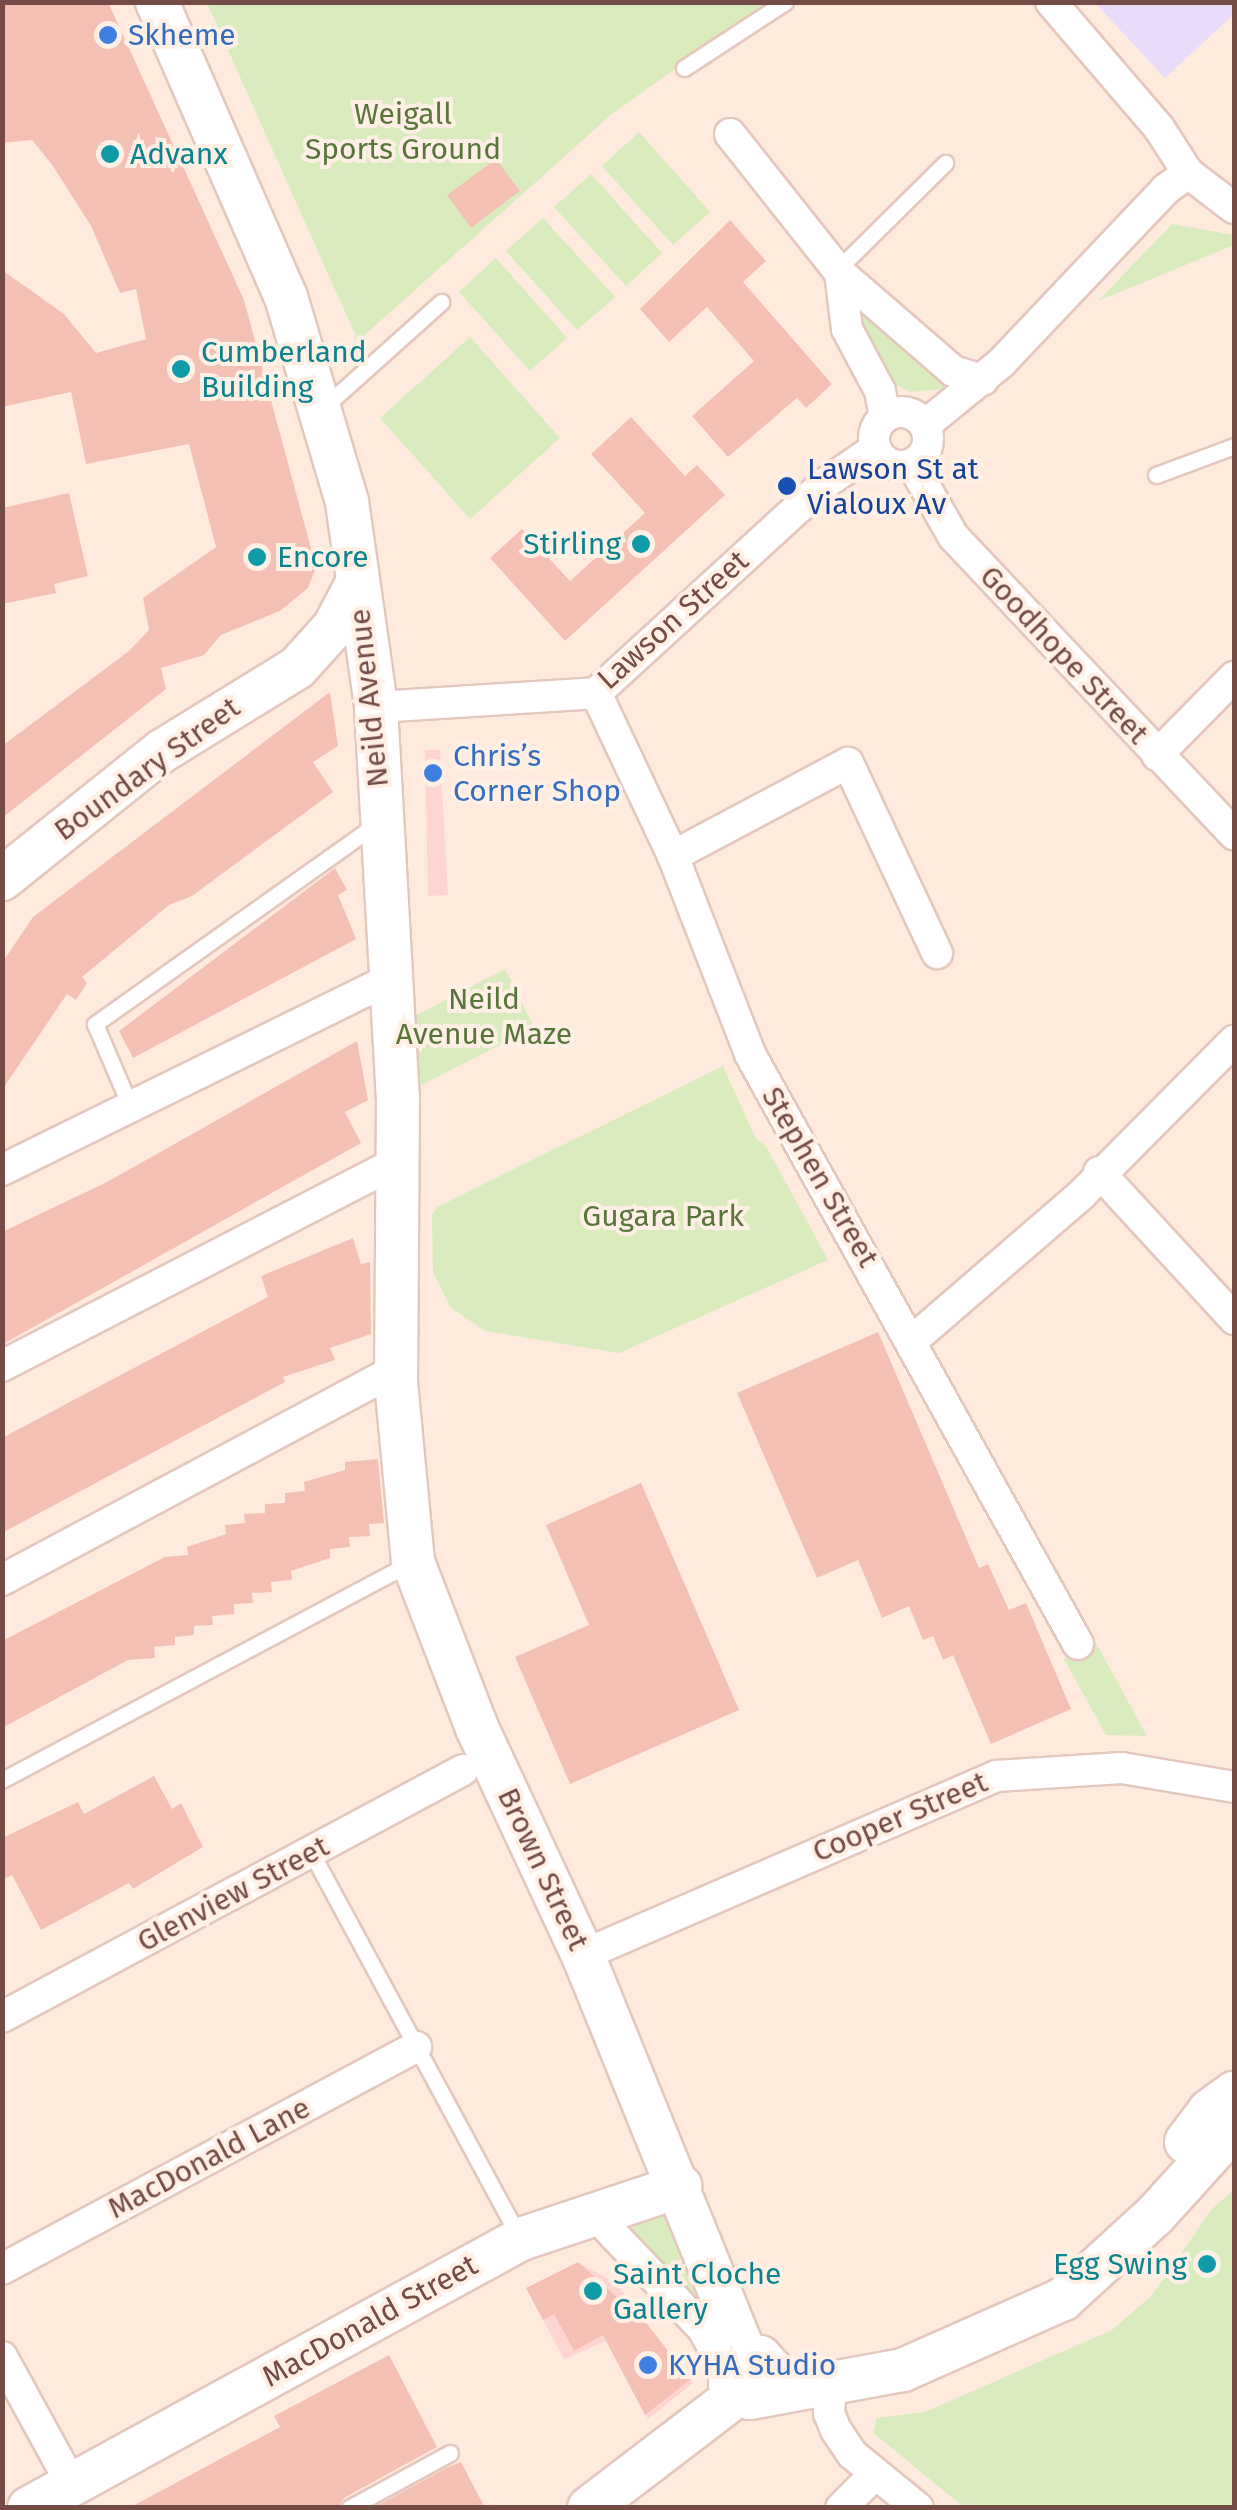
<!DOCTYPE html>
<html>
<head>
<meta charset="utf-8">
<style>
  body { margin:0 }
  #map { position:relative; width:1237px; height:2510px; overflow:hidden; background:#feebde; font-family:"Fira Sans",sans-serif }
  div>[style] { position:absolute }
  .commercial>* { inset:0; background:#ffd5d1 }
  .education>* { inset:0; background:#e8dcfa }
  .green>* { inset:0; background:#daecbd }
  .building>* { inset:0; background:#f5c0b4 }
  .roads { filter:drop-shadow(2px 0 #e4c7bd) drop-shadow(-2px 0 #e4c7bd) drop-shadow(0 2px #e4c7bd) drop-shadow(0 -2px #e4c7bd) }
  .lane>* { height:15px; margin:-7.5px; padding:0 7.5px; transform-origin:7.5px; border-radius:7.5px; background:#fff }
  .street>* { height:30px; margin:-15px; padding:0 15px; transform-origin:15px; border-radius:15px; background:#fff }
  .street>.ring { margin:-15px; padding:0; box-sizing:content-box; background:none; border:30px solid #fff; border-radius:50% }
  .secondary>* { height:42px; margin:-21px; padding:0 21px; transform-origin:21px; border-radius:21px; background:#fff }
  .dots>* { width:28px; height:28px; translate:-50% -50%; box-sizing:border-box; border:5px solid #fff0e6; border-radius:50% }
  span { translate:-50% -50%; white-space:nowrap; text-align:center; line-height:1.15; -webkit-text-stroke:8px #fff0e6; paint-order:stroke }
  .shop-label { font-size:30px; color:#366cbe }
  .left { translate:0 -50%; text-align:left }
  .park-label { font-size:30px; color:#59763a }
  .culture-label { font-size:30px; color:#0d838f }
  .right { translate:-100% -50%; text-align:right }
  .transit-label { font-size:30px; color:#164399 }
  .street-label { font-size:30px; color:#754c45 }
  .frame { position:absolute; inset:0; border:5px solid #754c45; pointer-events:none }
</style>
</head>
<body>
<div id="map">
  <div class="commercial">
    <i style="clip-path:polygon(425px 750px,440px 750px,448px 895px,428px 896px)"></i>
    <i style="clip-path:polygon(578px 2263px,615px 2282px,693px 2383px,648px 2419px,606px 2341px,564px 2359px,526px 2288px)"></i>
  </div>
  <div class="education">
    <i style="clip-path:polygon(1095px 3px,1234px 3px,1234px 14px,1165px 78px)"></i>
  </div>
  <div class="green">
    <i style="clip-path:polygon(207px 3px,768px 3px,612px 114px,358px 341px)"></i>
    <i style="clip-path:polygon(639px 132px,710px 212px,673px 245px,602px 166px)"></i>
    <i style="clip-path:polygon(591px 174px,662px 253px,626px 286px,554px 207px)"></i>
    <i style="clip-path:polygon(543px 218px,615px 297px,577px 330px,506px 251px)"></i>
    <i style="clip-path:polygon(1172px 224px,1234px 235px,1234px 245px,1098px 301px)"></i>
    <i style="clip-path:polygon(496px 258px,567px 338px,530px 371px,459px 292px)"></i>
    <i style="clip-path:polygon(850px 296px,954px 383px,951px 388px,910px 392px,884px 379px)"></i>
    <i style="clip-path:polygon(470px 337px,560px 438px,470px 519px,380px 418px)"></i>
    <i style="clip-path:polygon(505px 969px,534px 1027px,418px 1087px,411px 1018px)"></i>
    <i style="clip-path:polygon(723px 1066px,756px 1139px,766px 1146px,828px 1260px,619px 1353px,485px 1331px,450px 1307px,433px 1272px,432px 1215px,437px 1207px)"></i>
    <i style="clip-path:polygon(1096px 1643px,1147px 1736px,1106px 1735px,1064px 1659px)"></i>
    <i style="clip-path:polygon(1234px 2190px,1234px 2507px,964px 2507px,873px 2433px,877px 2418px,925px 2412px,1112px 2330px,1152px 2295px,1212px 2209px)"></i>
    <i style="clip-path:polygon(660px 2209px,673px 2213px,707px 2298px,694px 2302px,631px 2227px,633px 2220px)"></i>
  </div>
  <div class="building">
    <i style="clip-path:polygon(2px 2px,108px 2px,244px 300px,316px 567px,308px 588px,280px 611px,221px 635px,204px 655px,161px 668px,166px 689px,2px 818px,2px 746px,129px 651px,149px 630px,143px 598px,216px 547px,189px 444px,86px 464px,71px 392px,2px 407px,2px 270px,64px 314px,96px 353px,146px 339px,136px 289px,120px 293px,91px 226px,53px 166px,32px 140px,2px 143px)"></i>
    <i style="clip-path:polygon(496px 159px,520px 191px,471px 228px,447px 195px)"></i>
    <i style="clip-path:polygon(730px 220px,766px 261px,743px 282px,832px 384px,806px 408px,797px 398px,728px 457px,692px 416px,754px 361px,707px 307px,669px 342px,640px 309px)"></i>
    <i style="clip-path:polygon(631px 417px,685px 476px,697px 465px,725px 495px,565px 641px,490px 558px,522px 529px,570px 581px,645px 513px,591px 454px)"></i>
    <i style="clip-path:polygon(69px 493px,88px 576px,54px 584px,56px 593px,2px 604px,2px 508px)"></i>
    <i style="clip-path:polygon(330px 692px,338px 746px,313px 762px,333px 792px,192px 896px,169px 905px,82px 977px,87px 983px,76px 1000px,67px 994px,2px 1090px,2px 963px,33px 917px)"></i>
    <i style="clip-path:polygon(335px 868px,347px 890px,338px 895px,356px 939px,133px 1058px,119px 1031px)"></i>
    <i style="clip-path:polygon(357px 1041px,368px 1100px,345px 1112px,361px 1143px,5px 1343px,2px 1232px,107px 1182px)"></i>
    <i style="clip-path:polygon(353px 1238px,361px 1264px,370px 1262px,371px 1334px,330px 1348px,335px 1360px,283px 1377px,285px 1382px,2px 1533px,2px 1438px,268px 1297px,261px 1276px)"></i>
    <i style="clip-path:polygon(878px 1332px,979px 1568px,988px 1564px,1009px 1610px,1026px 1603px,1071px 1709px,991px 1744px,953px 1655px,943px 1660px,933px 1636px,923px 1640px,909px 1606px,882px 1618px,858px 1560px,817px 1578px,737px 1393px)"></i>
    <i style="clip-path:polygon(378px 1459px,384px 1523px,369px 1524px,370px 1536px,349px 1537px,350px 1547px,330px 1549px,330px 1558px,291px 1571px,292px 1580px,271px 1582px,272px 1592px,252px 1593px,253px 1603px,234px 1604px,234px 1614px,212px 1616px,213px 1625px,194px 1626px,194px 1635px,175px 1637px,175px 1645px,154px 1647px,155px 1658px,128px 1660px,2px 1728px,2px 1641px,165px 1557px,188px 1555px,187px 1547px,226px 1534px,225px 1525px,245px 1523px,244px 1514px,265px 1513px,265px 1504px,285px 1503px,285px 1493px,305px 1491px,304px 1482px,345px 1470px,345px 1462px)"></i>
    <i style="clip-path:polygon(641px 1483px,739px 1710px,570px 1784px,515px 1657px,589px 1625px,546px 1525px)"></i>
    <i style="clip-path:polygon(154px 1776px,172px 1809px,181px 1803px,203px 1847px,133px 1889px,129px 1883px,41px 1930px,12px 1875px,2px 1880px,2px 1838px,78px 1802px,84px 1814px)"></i>
    <i style="clip-path:polygon(578px 2262px,647px 2324px,690px 2380px,645px 2415px,603px 2335px,574px 2351px,554px 2314px,543px 2320px,526px 2288px)"></i>
    <i style="clip-path:polygon(389px 2355px,437px 2447px,344px 2498px,338px 2508px,129px 2508px,280px 2427px,274px 2416px)"></i>
    <i style="clip-path:polygon(461px 2462px,485px 2508px,373px 2508px,448px 2467px)"></i>
  </div>
  <div class="roads">
    <div class="lane">
      <i style="left:684px;top:68px;width:121px;rotate:-33.2deg"></i>
      <i style="left:838px;top:269px;width:151px;rotate:-44.7deg"></i>
      <i style="left:323px;top:408px;width:159px;rotate:-41.9deg"></i>
      <i style="left:1156px;top:475px;width:83px;rotate:-20.4deg"></i>
      <i style="left:131px;top:1108px;width:91px;rotate:-113.2deg"></i>
      <i style="left:95px;top:1024px;width:347px;rotate:-35.4deg"></i>
      <i style="left:2px;top:1780px;width:461px;rotate:-28deg"></i>
      <i style="left:311px;top:1852px;width:437px;rotate:61.6deg"></i>
      <i style="left:349px;top:2508px;width:115px;rotate:-28.6deg"></i>
    </div>
    <div class="street">
      <i style="left:1051px;top:2px;width:166px;rotate:49.4deg"></i>
      <i style="left:1159px;top:128px;width:54px;rotate:57.2deg"></i>
      <i style="left:730px;top:134px;width:177px;rotate:51.6deg"></i>
      <i style="left:840px;top:273px;width:150px;rotate:40.9deg"></i>
      <i style="left:953px;top:371px;width:31px;rotate:17deg"></i>
      <i style="left:840px;top:273px;width:56px;rotate:82.9deg"></i>
      <i style="left:847px;top:329px;width:70px;rotate:62deg"></i>
      <i style="left:880px;top:391px;width:25px;rotate:79deg"></i>
      <i class="ring" style="left:874px;top:412px;width:24px;height:24px"></i>
      <i style="left:925px;top:425px;width:98px;rotate:-39.2deg"></i>
      <i style="left:1001px;top:363px;width:240px;rotate:-46.5deg"></i>
      <i style="left:1166px;top:189px;width:27px;rotate:-36deg"></i>
      <i style="left:1188px;top:173px;width:58px;rotate:37.3deg"></i>
      <i style="left:912px;top:464px;width:83px;rotate:60.3deg"></i>
      <i style="left:953px;top:536px;width:410px;rotate:46.7deg"></i>
      <i style="left:596px;top:693px;width:180px;rotate:64.7deg"></i>
      <i style="left:673px;top:856px;width:212px;rotate:68.7deg"></i>
      <i style="left:750px;top:1054px;width:675px;rotate:60.93deg"></i>
      <i style="left:376px;top:707px;width:220px;rotate:-3.6deg"></i>
      <i style="left:596px;top:693px;width:309px;rotate:-42.5deg"></i>
      <i style="left:824px;top:484px;width:62px;rotate:-34.5deg"></i>
      <i style="left:1157px;top:755px;width:110px;rotate:-45.4deg"></i>
      <i style="left:673px;top:856px;width:198px;rotate:-28deg"></i>
      <i style="left:848px;top:763px;width:210px;rotate:64.9deg"></i>
      <i style="left:2px;top:1170px;width:430px;rotate:-26.2deg"></i>
      <i style="left:1099px;top:1172px;width:200px;rotate:47.4deg"></i>
      <i style="left:913px;top:1340px;width:223px;rotate:-40.8deg"></i>
      <i style="left:1082px;top:1194px;width:216px;rotate:-45.2deg"></i>
      <i style="left:2px;top:1366px;width:445px;rotate:-27.3deg"></i>
      <i style="left:2px;top:1580px;width:448px;rotate:-28.1deg"></i>
      <i style="left:583px;top:1955px;width:450px;rotate:-23.4deg"></i>
      <i style="left:996px;top:1776px;width:126px;rotate:-3.6deg"></i>
      <i style="left:1122px;top:1768px;width:114px;rotate:9.6deg"></i>
      <i style="left:2px;top:2017px;width:523px;rotate:-28.18deg"></i>
      <i style="left:594px;top:2214px;width:158px;rotate:46.5deg"></i>
      <i style="left:703px;top:2329px;width:54px;rotate:61deg"></i>
      <i style="left:2px;top:2269px;width:470px;rotate:-28.2deg"></i>
      <i style="left:2px;top:2357px;width:146px;rotate:61.3deg"></i>
      <i style="left:832px;top:2382px;width:31px;rotate:96deg"></i>
      <i style="left:829px;top:2413px;width:18px;rotate:68deg"></i>
      <i style="left:836px;top:2430px;width:29px;rotate:56deg"></i>
      <i style="left:852px;top:2454px;width:85px;rotate:39.3deg"></i>
      <i style="left:841px;top:2508px;width:48px;rotate:-45deg"></i>
    </div>
    <div class="secondary">
      <i style="left:157px;top:2px;width:322px;rotate:66.4deg"></i>
      <i style="left:286px;top:297px;width:214px;rotate:73.4deg"></i>
      <i style="left:347px;top:502px;width:207px;rotate:81.9deg"></i>
      <i style="left:376px;top:707px;width:392px;rotate:86.8deg"></i>
      <i style="left:398px;top:1098px;width:284px;rotate:90.4deg"></i>
      <i style="left:396px;top:1382px;width:181px;rotate:84.6deg"></i>
      <i style="left:413px;top:1562px;width:178px;rotate:68.9deg"></i>
      <i style="left:477px;top:1728px;width:251px;rotate:65deg"></i>
      <i style="left:583px;top:1955px;width:433px;rotate:67.9deg"></i>
      <i style="left:2px;top:879px;width:205px;rotate:-38.7deg"></i>
      <i style="left:162px;top:751px;width:158px;rotate:-31.6deg"></i>
      <i style="left:297px;top:668px;width:55px;rotate:-47.9deg"></i>
      <i style="left:334px;top:627px;width:50px;rotate:-62.4deg"></i>
      <i style="left:1186px;top:2142px;width:39px;rotate:-53deg"></i>
      <i style="left:1209px;top:2111px;width:31px;rotate:-36deg"></i>
      <i style="left:762px;top:2395px;width:28px;rotate:-73deg"></i>
      <i style="left:770px;top:2368px;width:15px;rotate:-132deg"></i>
      <i style="left:760px;top:2357px;width:20px;rotate:177deg"></i>
      <i style="left:740px;top:2358px;width:27px;rotate:112deg"></i>
      <i style="left:730px;top:2383px;width:25px;rotate:37deg"></i>
      <i style="left:750px;top:2398px;width:156px;rotate:-10.4deg"></i>
      <i style="left:903px;top:2370px;width:175px;rotate:-23.9deg"></i>
      <i style="left:1063px;top:2299px;width:125px;rotate:-42.4deg"></i>
      <i style="left:1155px;top:2215px;width:118px;rotate:-47.8deg"></i>
      <i style="left:29px;top:2508px;width:561px;rotate:-28.67deg"></i>
      <i style="left:521px;top:2239px;width:168px;rotate:-18.4deg"></i>
      <i style="left:589px;top:2508px;width:188px;rotate:-37.4deg"></i>
    </div>
  </div>
  <div class="dots">
    <i style="left:108px;top:35px;background:#3f7fe0"></i>
    <i style="left:110px;top:154px;background:#0f9aa8"></i>
    <i style="left:181px;top:369px;background:#0f9aa8"></i>
    <i style="left:787px;top:486px;background:#1a4fb4"></i>
    <i style="left:641px;top:544px;background:#0f9aa8"></i>
    <i style="left:257px;top:557px;background:#0f9aa8"></i>
    <i style="left:433px;top:773px;background:#3f7fe0"></i>
    <i style="left:1207px;top:2264px;background:#0f9aa8"></i>
    <i style="left:593px;top:2291px;background:#0f9aa8"></i>
    <i style="left:648px;top:2365px;background:#3f7fe0"></i>
  </div>
  <div class="shop-label">
    <span class="left" style="left:128px;top:35px">Skheme</span>
    <span class="left" style="left:453px;top:773px">Chris’s<br>Corner Shop</span>
    <span class="left" style="left:668px;top:2365px">KYHA Studio</span>
  </div>
  <div class="park-label">
    <span style="left:403px;top:131px">Weigall<br>Sports Ground</span>
    <span style="left:484px;top:1016px">Neild<br>Avenue Maze</span>
    <span style="left:663px;top:1216px">Gugara Park</span>
  </div>
  <div class="culture-label">
    <span class="left" style="left:130px;top:154px">Advanx</span>
    <span class="left" style="left:201px;top:369px">Cumberland<br>Building</span>
    <span class="right" style="left:621px;top:544px">Stirling</span>
    <span class="left" style="left:277px;top:557px">Encore</span>
    <span class="right" style="left:1187px;top:2264px">Egg Swing</span>
    <span class="left" style="left:613px;top:2291px">Saint Cloche<br>Gallery</span>
  </div>
  <div class="transit-label">
    <span class="left" style="left:807px;top:486px">Lawson St at<br>Vialoux Av</span>
  </div>
  <div class="street-label">
    <span style="left:673px;top:620px;rotate:-42deg">Lawson Street</span>
    <span style="left:1064px;top:655px;rotate:47deg">Goodhope Street</span>
    <span style="left:369px;top:698px;rotate:-96deg">Neild Avenue</span>
    <span style="left:147px;top:769px;rotate:-36deg">Boundary Street</span>
    <span style="left:820px;top:1177px;rotate:60deg">Stephen Street</span>
    <span style="left:900px;top:1817px;rotate:-23deg">Cooper Street</span>
    <span style="left:543px;top:1869px;rotate:65deg">Brown Street</span>
    <span style="left:233px;top:1894px;rotate:-28deg">Glenview Street</span>
    <span style="left:209px;top:2158px;rotate:-28deg">MacDonald Lane</span>
    <span style="left:370px;top:2321px;rotate:-29deg">MacDonald Street</span>
  </div>
  <div class="frame"></div>
</div>
</body>
</html>
